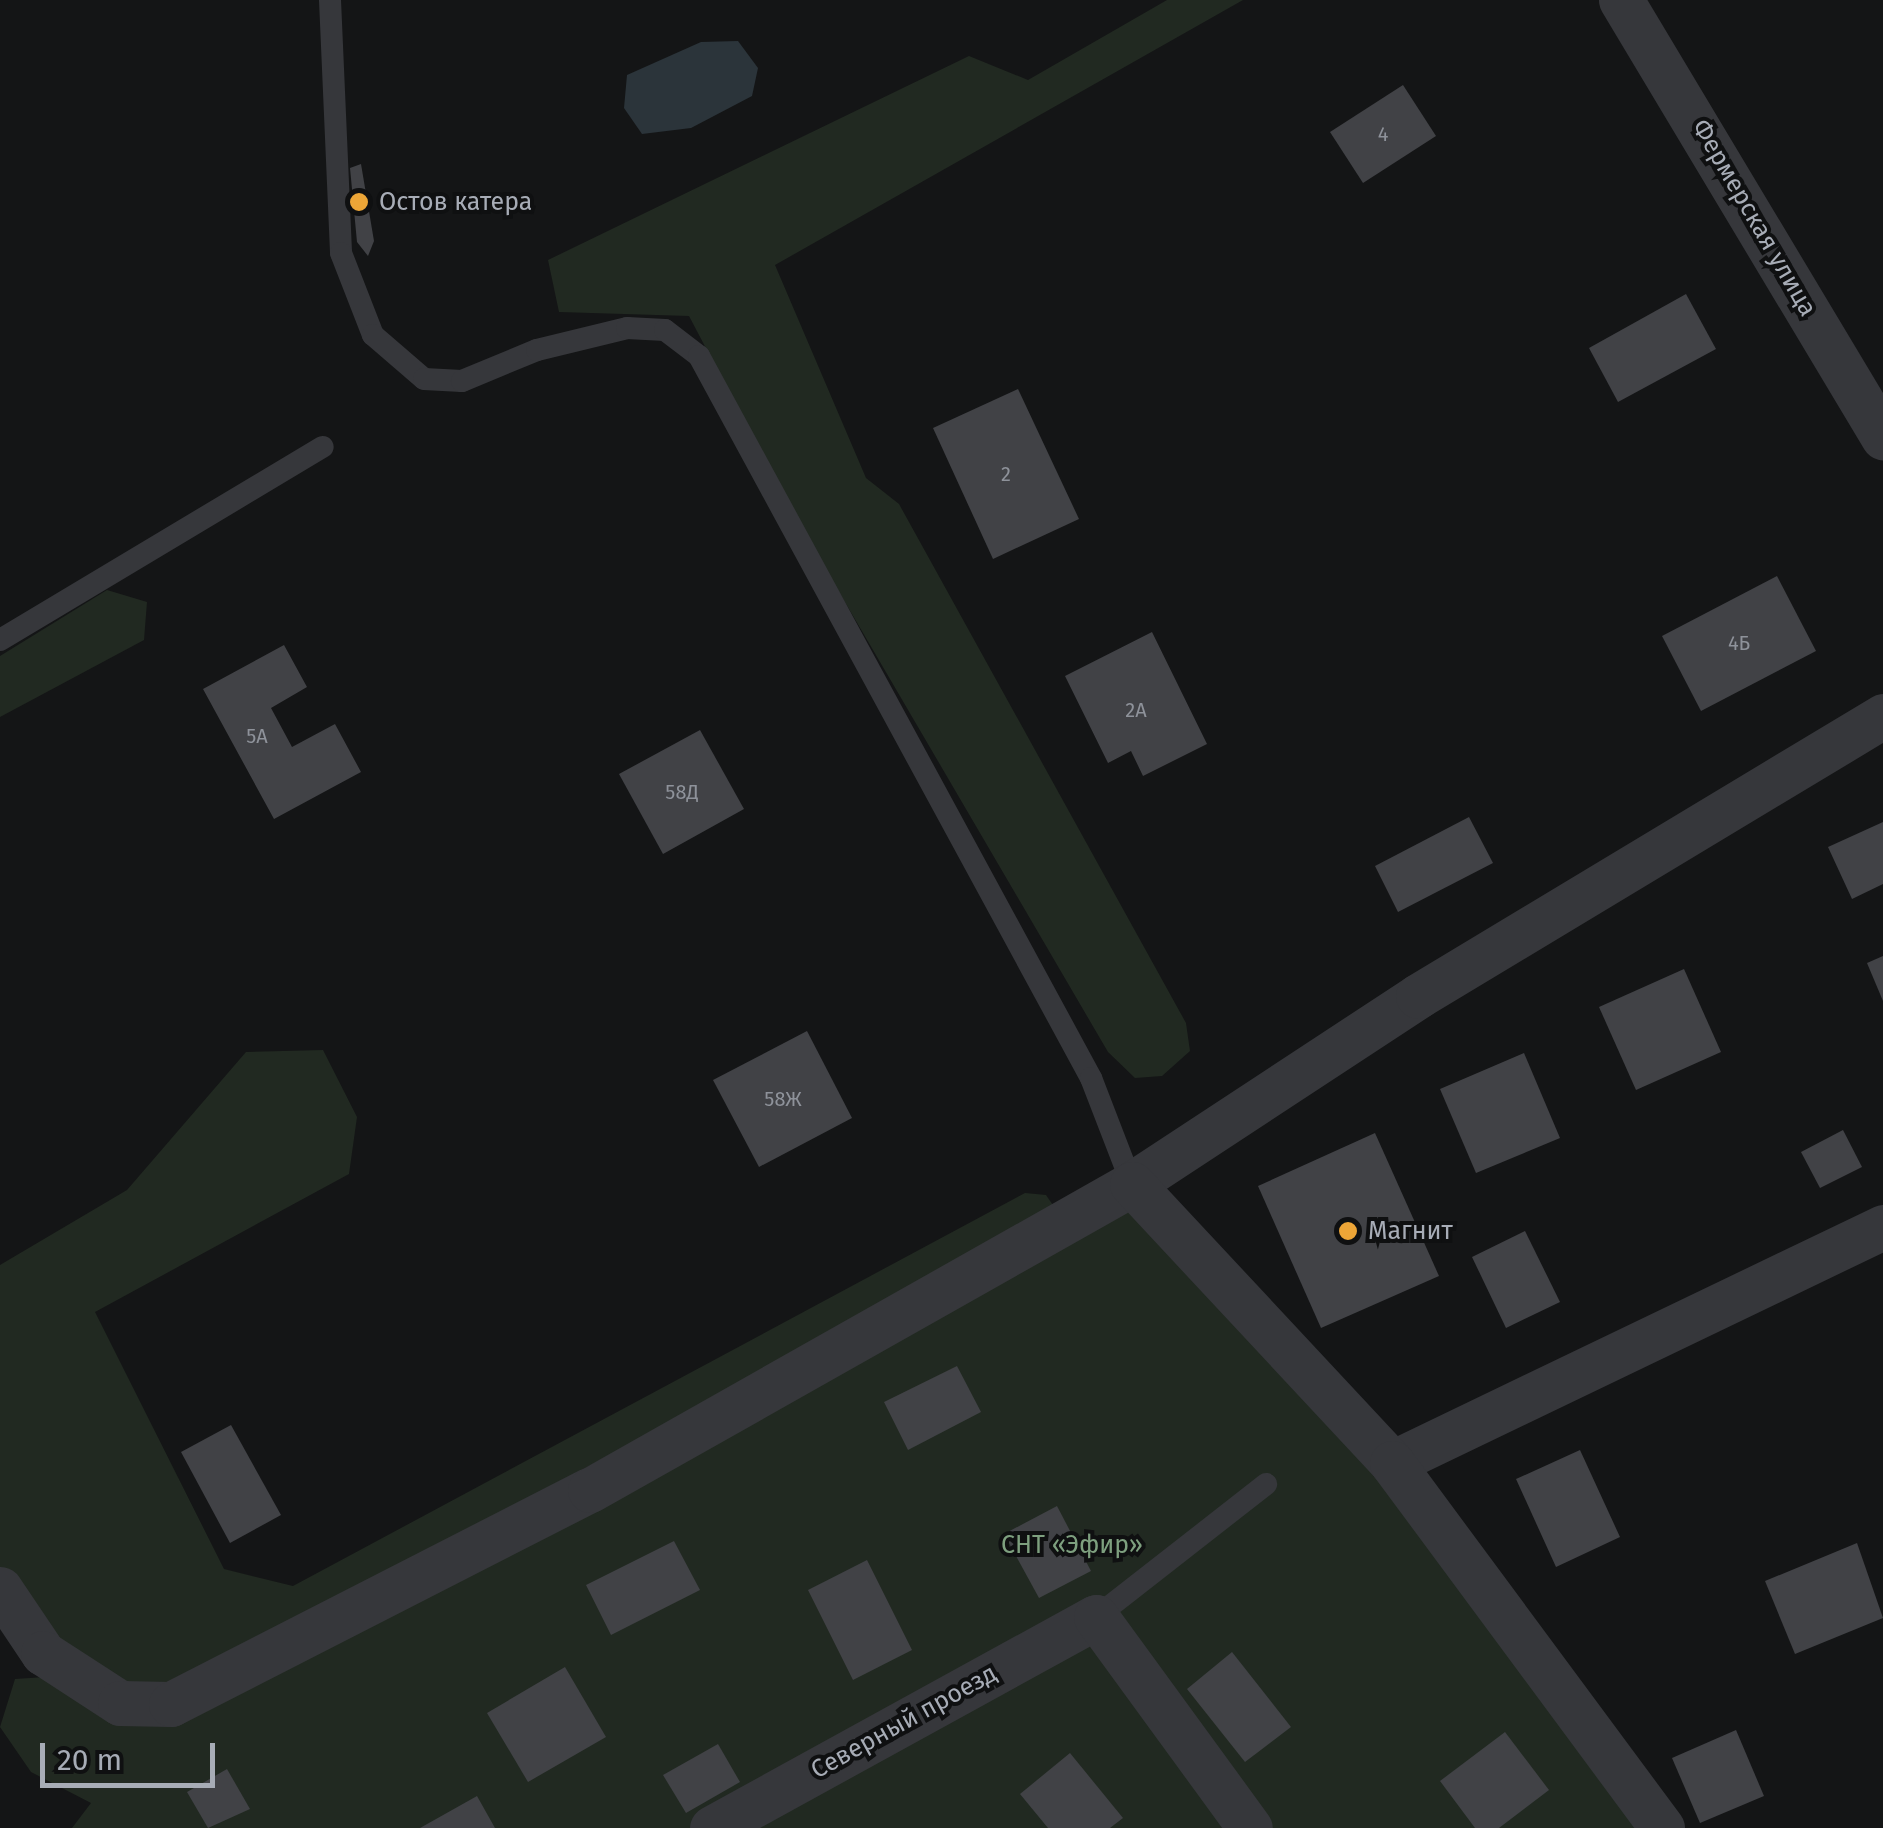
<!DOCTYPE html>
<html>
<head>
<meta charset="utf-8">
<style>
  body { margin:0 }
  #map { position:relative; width:1883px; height:1828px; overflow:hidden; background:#141516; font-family:"Fira Sans",sans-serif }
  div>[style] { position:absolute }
  .green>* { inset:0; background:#212921 }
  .water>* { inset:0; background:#2b343a }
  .building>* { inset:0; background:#414246 }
  .lane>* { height:22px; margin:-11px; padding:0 11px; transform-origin:11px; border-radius:11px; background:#36373b }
  .street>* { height:45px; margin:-22.5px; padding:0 22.5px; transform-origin:22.5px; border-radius:22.5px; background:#36373b }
  .dots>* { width:28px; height:28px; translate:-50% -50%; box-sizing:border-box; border:5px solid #0f1011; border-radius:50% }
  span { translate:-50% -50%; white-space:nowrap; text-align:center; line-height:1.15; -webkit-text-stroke:8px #0f1011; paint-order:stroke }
  .number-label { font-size:20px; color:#8e929a }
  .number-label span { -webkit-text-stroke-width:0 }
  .poi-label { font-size:25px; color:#a7acb6 }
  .left { translate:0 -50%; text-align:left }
  .street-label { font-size:25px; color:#a7acb6 }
  .park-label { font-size:25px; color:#7ea07f }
  .scale { position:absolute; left:40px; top:1743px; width:175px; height:45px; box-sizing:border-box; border:5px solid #a7acb6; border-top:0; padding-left:12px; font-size:30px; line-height:35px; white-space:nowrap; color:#a7acb6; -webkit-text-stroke:8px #0f1011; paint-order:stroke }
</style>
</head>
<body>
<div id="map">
  <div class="green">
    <i style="clip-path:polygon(1167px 0,1243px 0,775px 265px,866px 478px,899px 504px,1186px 1023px,1190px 1051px,1162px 1076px,1135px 1078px,1108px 1052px,790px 508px,689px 316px,559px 312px,548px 260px,969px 56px,1028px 80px)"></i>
    <i style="clip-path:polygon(107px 590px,147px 602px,144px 640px,0 717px,0 656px)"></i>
    <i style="clip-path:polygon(323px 1050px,357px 1117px,349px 1174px,95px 1312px,224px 1569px,293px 1586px,1025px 1193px,1046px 1195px,1057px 1211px,1040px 1229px,157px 1693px,82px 1665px,0 1574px,0 1265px,127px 1190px,246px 1052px)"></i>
    <i style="clip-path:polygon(1132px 1184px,1379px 1465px,1659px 1828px,72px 1828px,91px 1803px,31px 1772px,0 1727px,15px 1679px,60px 1676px,143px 1724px)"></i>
  </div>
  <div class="water">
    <i style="clip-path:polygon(738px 41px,758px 68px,752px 96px,691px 128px,642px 134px,624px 108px,627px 75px,701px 42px)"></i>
  </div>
  <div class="building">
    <i style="clip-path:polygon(1403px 85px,1436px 136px,1363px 183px,1330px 132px)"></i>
    <i style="clip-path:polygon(361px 164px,374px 241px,368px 256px,357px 242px,350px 168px)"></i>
    <i style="clip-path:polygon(1686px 294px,1716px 349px,1618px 402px,1589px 348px)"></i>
    <i style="clip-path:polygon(1018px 389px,1079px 519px,993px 559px,933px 428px)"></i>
    <i style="clip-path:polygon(1777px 576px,1816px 651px,1701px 711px,1662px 636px)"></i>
    <i style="clip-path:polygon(1152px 632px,1207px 744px,1143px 776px,1131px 751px,1108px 763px,1065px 676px)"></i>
    <i style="clip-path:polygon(284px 645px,307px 687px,271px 708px,292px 747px,335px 724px,361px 772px,274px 819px,203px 689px)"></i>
    <i style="clip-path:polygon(700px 730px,744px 809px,663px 854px,619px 774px)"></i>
    <i style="clip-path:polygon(1469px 817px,1493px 863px,1398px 912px,1375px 866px)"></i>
    <i style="clip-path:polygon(1883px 822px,1883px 884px,1852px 899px,1828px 847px)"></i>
    <i style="clip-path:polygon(1883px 956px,1883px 1001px,1867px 963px)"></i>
    <i style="clip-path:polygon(1684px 969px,1721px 1052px,1636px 1090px,1599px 1007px)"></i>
    <i style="clip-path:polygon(807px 1031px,852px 1118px,759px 1167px,713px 1080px)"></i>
    <i style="clip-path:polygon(1524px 1053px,1560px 1138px,1476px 1173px,1440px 1089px)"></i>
    <i style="clip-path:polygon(1843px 1130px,1862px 1167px,1820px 1188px,1801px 1152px)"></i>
    <i style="clip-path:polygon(1375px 1133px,1439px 1276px,1321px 1328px,1258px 1186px)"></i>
    <i style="clip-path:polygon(1525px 1231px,1560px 1302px,1506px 1328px,1472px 1257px)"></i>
    <i style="clip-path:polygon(957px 1366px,981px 1412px,908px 1450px,884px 1402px)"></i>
    <i style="clip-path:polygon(231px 1425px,281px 1515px,230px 1543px,181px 1452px)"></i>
    <i style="clip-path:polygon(1580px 1450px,1620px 1537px,1556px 1567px,1516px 1479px)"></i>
    <i style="clip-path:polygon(1057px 1506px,1091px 1571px,1039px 1598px,1004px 1534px)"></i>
    <i style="clip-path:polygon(674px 1541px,700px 1590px,611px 1635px,586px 1585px)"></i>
    <i style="clip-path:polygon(1857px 1543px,1883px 1618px,1795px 1654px,1765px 1581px)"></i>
    <i style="clip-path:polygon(867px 1560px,912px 1650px,853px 1680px,808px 1590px)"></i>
    <i style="clip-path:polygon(1232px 1652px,1291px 1727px,1245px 1762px,1187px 1689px)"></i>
    <i style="clip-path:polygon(565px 1667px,606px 1737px,528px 1782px,487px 1713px)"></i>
    <i style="clip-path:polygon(1736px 1730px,1764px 1796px,1700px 1823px,1672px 1758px)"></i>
    <i style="clip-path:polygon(1505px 1732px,1549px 1790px,1499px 1828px,1475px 1828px,1440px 1781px)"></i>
    <i style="clip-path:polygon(718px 1744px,740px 1782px,686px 1813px,663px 1775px)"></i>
    <i style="clip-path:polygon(1070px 1753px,1123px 1818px,1110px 1828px,1048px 1828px,1020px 1794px)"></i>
    <i style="clip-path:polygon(227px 1769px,250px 1809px,208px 1828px,187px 1792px)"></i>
    <i style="clip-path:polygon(477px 1796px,495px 1828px,420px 1828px)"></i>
  </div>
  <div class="lane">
    <i style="left:330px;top:0;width:253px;rotate:87.5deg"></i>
    <i style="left:341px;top:253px;width:88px;rotate:68.7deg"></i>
    <i style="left:373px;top:335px;width:67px;rotate:40.8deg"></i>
    <i style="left:424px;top:379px;width:38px;rotate:3deg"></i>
    <i style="left:462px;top:381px;width:81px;rotate:-22.5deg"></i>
    <i style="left:537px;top:350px;width:93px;rotate:-13.7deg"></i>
    <i style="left:627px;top:328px;width:38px;rotate:3deg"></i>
    <i style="left:665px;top:330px;width:43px;rotate:37.4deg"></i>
    <i style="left:699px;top:356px;width:822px;rotate:61.5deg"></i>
    <i style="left:1091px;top:1078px;width:114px;rotate:68.9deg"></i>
    <i style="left:0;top:640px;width:376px;rotate:-30.9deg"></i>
    <i style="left:1096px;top:1617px;width:216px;rotate:-38deg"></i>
  </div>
  <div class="street">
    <i style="left:1621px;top:0;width:510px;rotate:59.06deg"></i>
    <i style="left:1132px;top:1184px;width:342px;rotate:-33.3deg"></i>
    <i style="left:1418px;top:996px;width:543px;rotate:-31.05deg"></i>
    <i style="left:1392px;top:1463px;width:545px;rotate:-25.67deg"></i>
    <i style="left:0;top:1589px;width:77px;rotate:56.1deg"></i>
    <i style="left:43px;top:1653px;width:92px;rotate:33deg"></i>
    <i style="left:120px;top:1703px;width:51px;rotate:1.1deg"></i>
    <i style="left:171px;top:1704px;width:470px;rotate:-27.1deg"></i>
    <i style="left:590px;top:1490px;width:622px;rotate:-29.45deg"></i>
    <i style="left:1132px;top:1184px;width:381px;rotate:47deg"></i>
    <i style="left:1392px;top:1463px;width:454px;rotate:53.5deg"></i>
    <i style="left:712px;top:1828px;width:438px;rotate:-28.8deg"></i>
    <i style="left:1096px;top:1617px;width:261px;rotate:53.9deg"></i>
  </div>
  <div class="dots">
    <i style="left:359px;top:202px;background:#eca537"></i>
    <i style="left:1348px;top:1231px;background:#eca537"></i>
  </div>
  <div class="number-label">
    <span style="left:1383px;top:134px">4</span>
    <span style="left:1006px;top:474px">2</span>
    <span style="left:1739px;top:643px">4Б</span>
    <span style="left:1136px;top:710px">2А</span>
    <span style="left:257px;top:736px">5А</span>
    <span style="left:682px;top:792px">58Д</span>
    <span style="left:783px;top:1099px">58Ж</span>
  </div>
  <div class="poi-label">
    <span class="left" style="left:379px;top:202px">Остов катера</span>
    <span class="left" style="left:1368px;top:1231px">Магнит</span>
  </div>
  <div class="street-label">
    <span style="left:1754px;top:218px;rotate:60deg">Фермерская улица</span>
    <span style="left:904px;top:1722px;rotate:-29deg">Северный проезд</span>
  </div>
  <div class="park-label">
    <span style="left:1072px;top:1545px">СНТ «Эфир»</span>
  </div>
  <div class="scale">20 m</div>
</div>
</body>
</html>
